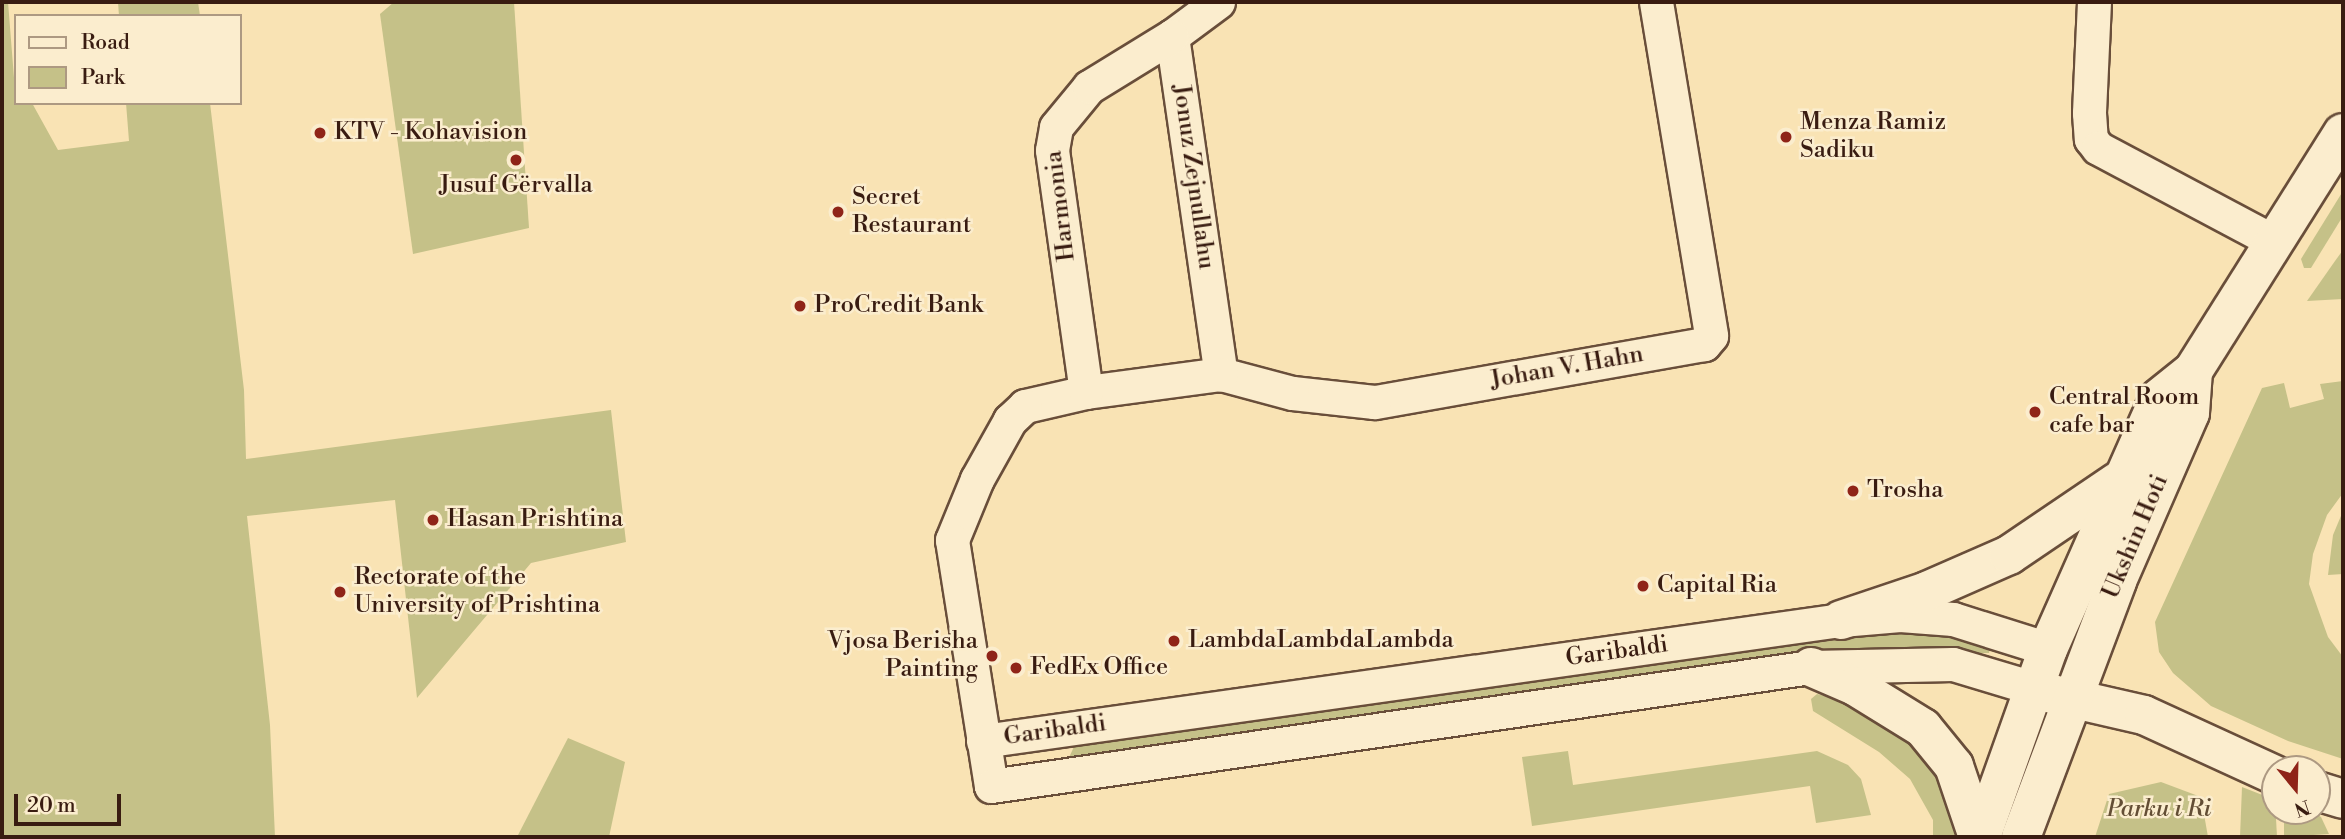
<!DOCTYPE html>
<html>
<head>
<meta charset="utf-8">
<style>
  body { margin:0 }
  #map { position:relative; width:2345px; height:839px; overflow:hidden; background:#f9e3b4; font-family:"Libre Bodoni",serif }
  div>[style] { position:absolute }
  .green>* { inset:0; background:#c5c188 }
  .roads { filter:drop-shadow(2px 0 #694e3a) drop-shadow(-2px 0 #694e3a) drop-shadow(0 2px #694e3a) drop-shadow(0 -2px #694e3a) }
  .minor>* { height:33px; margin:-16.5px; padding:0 16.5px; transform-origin:16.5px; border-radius:16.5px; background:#fbedce }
  .secondary>* { height:38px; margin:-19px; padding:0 19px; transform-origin:19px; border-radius:19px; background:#fbedce }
  .dots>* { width:19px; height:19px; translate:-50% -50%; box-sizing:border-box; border:4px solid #fbedce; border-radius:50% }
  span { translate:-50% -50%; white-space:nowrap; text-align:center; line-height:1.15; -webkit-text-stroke:5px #fbedce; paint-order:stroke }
  .poi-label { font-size:24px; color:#391c11 }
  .left { translate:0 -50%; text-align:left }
  .right { translate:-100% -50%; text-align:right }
  .street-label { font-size:24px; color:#391c11 }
  .park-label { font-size:24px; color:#634e35; font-style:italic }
  .frame { position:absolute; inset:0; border:4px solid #391c11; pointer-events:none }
  .legend { position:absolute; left:14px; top:14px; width:228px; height:91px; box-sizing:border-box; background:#fbedce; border:2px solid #ad9982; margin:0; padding:9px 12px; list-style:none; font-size:21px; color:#391c11 }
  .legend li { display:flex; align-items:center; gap:14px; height:35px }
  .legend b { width:35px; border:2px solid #ad9982 }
  .north { position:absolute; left:2261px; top:755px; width:70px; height:70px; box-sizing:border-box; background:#fbedce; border:2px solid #ad9982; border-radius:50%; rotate:161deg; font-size:19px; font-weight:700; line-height:28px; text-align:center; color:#391c11 }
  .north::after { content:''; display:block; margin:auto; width:24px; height:32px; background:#8f2418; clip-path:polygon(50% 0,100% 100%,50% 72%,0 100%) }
  .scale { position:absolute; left:14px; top:794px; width:107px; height:32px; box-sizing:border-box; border:4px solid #391c11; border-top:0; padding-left:9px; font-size:21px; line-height:24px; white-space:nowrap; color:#391c11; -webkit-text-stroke:5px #fbedce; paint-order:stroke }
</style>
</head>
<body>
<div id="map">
  <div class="green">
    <i style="clip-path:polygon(2px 2px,8px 2px,16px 103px,32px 103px,58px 150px,129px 141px,126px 103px,210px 103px,244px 390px,246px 459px,611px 410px,626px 542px,531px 563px,417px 698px,395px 500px,247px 516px,270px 725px,275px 837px,2px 837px)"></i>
    <i style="clip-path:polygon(118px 2px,198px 2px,200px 16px,119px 16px)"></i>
    <i style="clip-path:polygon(394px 2px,514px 2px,529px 228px,413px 254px,380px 14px)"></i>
    <i style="clip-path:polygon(2343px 191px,2343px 216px,2311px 268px,2304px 268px,2301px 259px)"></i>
    <i style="clip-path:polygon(2343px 250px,2343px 299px,2307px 301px,2335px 261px)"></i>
    <i style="clip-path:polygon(2343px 381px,2343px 493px,2327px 515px,2313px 554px,2309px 584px,2328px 637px,2343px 657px,2343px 759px,2288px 741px,2211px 706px,2173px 673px,2159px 652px,2155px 622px,2262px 388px,2284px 383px,2290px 408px,2324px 399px,2320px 384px)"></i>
    <i style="clip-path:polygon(2343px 511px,2343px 574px,2328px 575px,2333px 535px)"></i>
    <i style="clip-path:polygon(1885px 627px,1974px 640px,1990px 648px,1989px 653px,1889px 653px,1067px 762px,1077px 740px)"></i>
    <i style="clip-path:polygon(1817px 694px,1872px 707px,1911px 736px,1956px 801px,1960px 837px,1933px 837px,1933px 820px,1910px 779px,1879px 752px,1813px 711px,1811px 699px)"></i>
    <i style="clip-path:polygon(568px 738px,625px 762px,609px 837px,517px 837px)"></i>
    <i style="clip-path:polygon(1568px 751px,1573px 785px,1817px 751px,1848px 765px,1861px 779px,1871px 815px,1816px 823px,1810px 786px,1532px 826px,1522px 757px)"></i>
    <i style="clip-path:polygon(2161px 782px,2201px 797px,2208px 837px,2095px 837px,2109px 794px)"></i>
    <i style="clip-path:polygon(2242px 787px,2275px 800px,2277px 837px,2240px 837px)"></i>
    <i style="clip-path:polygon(2284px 811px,2311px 811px,2321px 817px,2329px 834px,2284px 837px)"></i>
  </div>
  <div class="roads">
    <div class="minor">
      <i style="left:1218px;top:2px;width:57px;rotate:143.5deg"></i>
      <i style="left:1172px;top:36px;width:342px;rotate:81.8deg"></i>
      <i style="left:1656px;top:2px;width:338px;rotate:80.6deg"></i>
      <i style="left:1711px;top:336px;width:11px;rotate:131deg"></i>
      <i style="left:1704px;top:344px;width:335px;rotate:170deg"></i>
      <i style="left:1374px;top:402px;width:82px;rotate:-173.7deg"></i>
      <i style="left:1292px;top:393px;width:73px;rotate:-165deg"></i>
      <i style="left:1221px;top:374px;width:136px;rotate:172.4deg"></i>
      <i style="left:1086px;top:392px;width:63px;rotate:167.1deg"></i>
      <i style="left:1025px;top:406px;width:21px;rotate:137deg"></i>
      <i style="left:1010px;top:420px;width:68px;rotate:119.2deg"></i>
      <i style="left:977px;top:479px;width:66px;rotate:112.3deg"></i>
      <i style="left:952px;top:540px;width:249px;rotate:81deg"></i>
      <i style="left:991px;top:786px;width:829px;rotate:-8.26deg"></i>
      <i style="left:1811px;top:667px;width:142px;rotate:-1.2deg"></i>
      <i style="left:1953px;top:664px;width:84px;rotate:16.7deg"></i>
      <i style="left:2094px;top:2px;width:111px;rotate:92.6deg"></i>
      <i style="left:2089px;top:113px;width:26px;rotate:86deg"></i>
      <i style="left:2091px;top:139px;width:11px;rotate:52deg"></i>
      <i style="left:2098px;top:148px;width:196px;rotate:28deg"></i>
      <i style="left:1086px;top:392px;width:244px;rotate:-98deg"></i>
      <i style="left:1052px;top:150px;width:23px;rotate:-80deg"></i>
      <i style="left:1056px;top:127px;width:52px;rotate:-50.5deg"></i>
      <i style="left:1089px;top:87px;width:97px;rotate:-31.6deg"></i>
      <i style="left:983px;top:741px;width:866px;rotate:-8.03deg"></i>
      <i style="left:1841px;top:620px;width:59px;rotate:-4.8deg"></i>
      <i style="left:1900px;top:615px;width:53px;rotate:4.3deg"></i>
      <i style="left:1953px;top:619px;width:100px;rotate:17.5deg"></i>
    </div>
    <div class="secondary">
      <i style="left:1841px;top:620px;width:91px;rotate:-18.6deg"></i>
      <i style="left:1927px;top:591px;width:90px;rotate:-23.7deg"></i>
      <i style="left:2009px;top:555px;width:130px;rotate:-34.1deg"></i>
      <i style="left:1811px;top:667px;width:48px;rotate:23.4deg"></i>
      <i style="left:1855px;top:686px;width:80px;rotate:31.7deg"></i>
      <i style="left:1923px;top:728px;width:49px;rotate:50.8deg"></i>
      <i style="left:1954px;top:766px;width:75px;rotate:71.3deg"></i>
      <i style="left:2048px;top:693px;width:98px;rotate:12.9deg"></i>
      <i style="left:2144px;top:715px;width:144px;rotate:24.6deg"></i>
      <i style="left:2317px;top:791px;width:27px;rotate:17deg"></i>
      <i style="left:1981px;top:837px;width:200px;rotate:-70.4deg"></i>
      <i style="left:2048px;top:649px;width:274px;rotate:-66.1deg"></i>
      <i style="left:2159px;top:398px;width:43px;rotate:-38.5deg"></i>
      <i style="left:2193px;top:371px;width:281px;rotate:-57.8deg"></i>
      <i style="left:2021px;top:837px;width:273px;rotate:-69.4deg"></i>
      <i style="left:2117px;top:581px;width:183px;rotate:-66.5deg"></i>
      <i style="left:2190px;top:413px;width:42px;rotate:-85.9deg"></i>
    </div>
  </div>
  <div class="dots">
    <i style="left:320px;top:133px;background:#8f2418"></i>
    <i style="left:1786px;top:137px;background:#8f2418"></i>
    <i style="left:516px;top:160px;background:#8f2418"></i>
    <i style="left:838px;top:212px;background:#8f2418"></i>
    <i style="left:800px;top:306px;background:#8f2418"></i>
    <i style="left:2035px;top:412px;background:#8f2418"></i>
    <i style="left:1853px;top:491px;background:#8f2418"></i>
    <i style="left:433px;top:520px;background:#8f2418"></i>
    <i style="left:1643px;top:586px;background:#8f2418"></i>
    <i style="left:340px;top:592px;background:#8f2418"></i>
    <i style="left:1174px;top:641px;background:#8f2418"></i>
    <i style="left:992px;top:656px;background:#8f2418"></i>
    <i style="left:1016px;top:668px;background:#8f2418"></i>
  </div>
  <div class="poi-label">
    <span class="left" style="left:1800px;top:137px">Menza Ramiz<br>Sadiku</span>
    <span class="left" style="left:334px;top:133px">KTV - Kohavision</span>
    <span style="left:516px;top:186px">Jusuf Gërvalla</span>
    <span class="left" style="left:852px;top:212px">Secret<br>Restaurant</span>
    <span class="left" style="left:814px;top:306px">ProCredit Bank</span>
    <span class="left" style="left:2049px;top:412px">Central Room<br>cafe bar</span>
    <span class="left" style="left:1867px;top:491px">Trosha</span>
    <span class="left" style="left:447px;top:520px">Hasan Prishtina</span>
    <span class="left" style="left:354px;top:592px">Rectorate of the<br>University of Prishtina</span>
    <span class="left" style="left:1657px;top:586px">Capital Ria</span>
    <span class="left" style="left:1188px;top:641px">LambdaLambdaLambda</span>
    <span class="right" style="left:978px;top:656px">Vjosa Berisha<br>Painting</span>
    <span class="left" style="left:1030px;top:668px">FedEx Office</span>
  </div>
  <div class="street-label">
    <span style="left:1193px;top:177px;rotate:82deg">Jonuz Zejnullahu</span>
    <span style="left:1061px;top:206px;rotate:-97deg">Harmonia</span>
    <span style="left:1567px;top:368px;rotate:-10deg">Johan V. Hahn</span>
    <span style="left:2136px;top:537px;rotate:-67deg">Ukshin Hoti</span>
    <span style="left:1617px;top:652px;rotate:-8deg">Garibaldi</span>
    <span style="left:1055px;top:731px;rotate:-8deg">Garibaldi</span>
  </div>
  <div class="park-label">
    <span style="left:2159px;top:810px">Parku i Ri</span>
  </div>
  <div class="frame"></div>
  <ul class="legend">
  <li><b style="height:9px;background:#fbedce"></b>Road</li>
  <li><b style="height:19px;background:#c5c188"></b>Park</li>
  </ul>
  <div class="north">N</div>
  <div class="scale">20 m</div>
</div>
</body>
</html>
